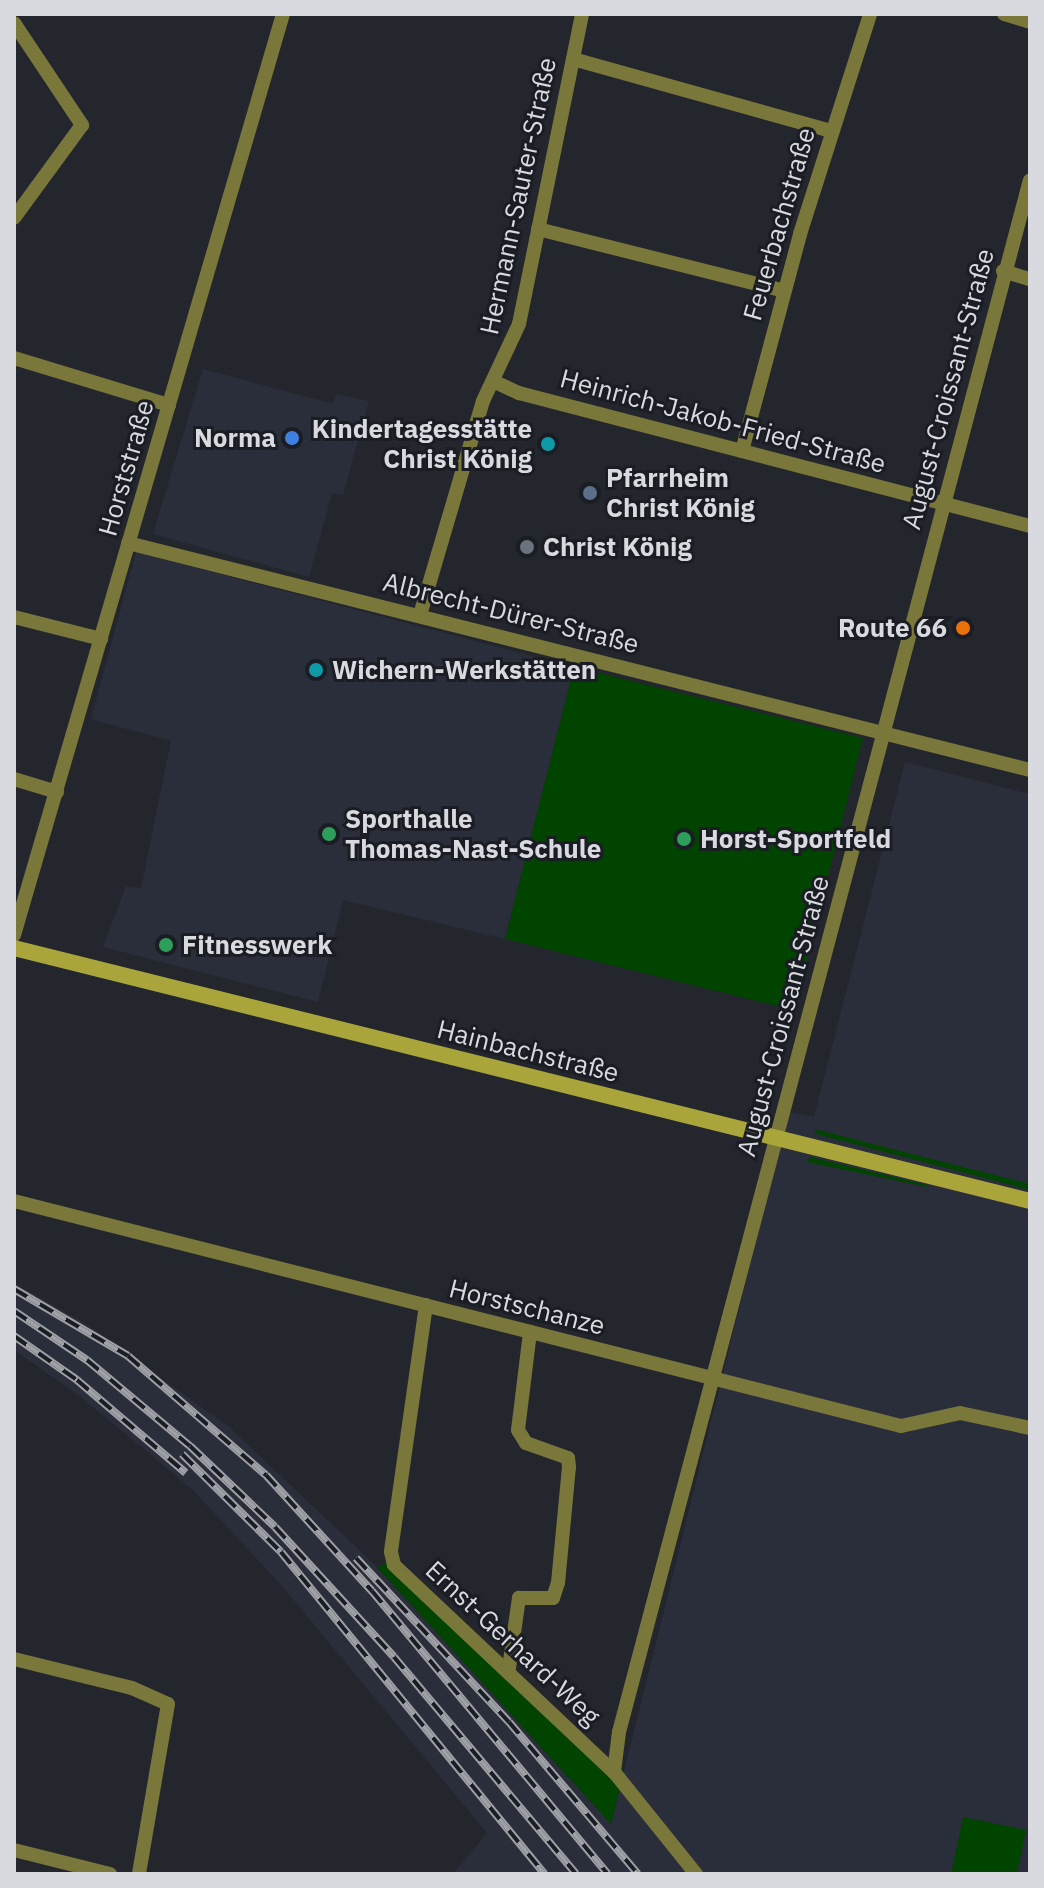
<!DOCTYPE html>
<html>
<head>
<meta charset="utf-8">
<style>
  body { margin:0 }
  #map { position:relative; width:1044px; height:1888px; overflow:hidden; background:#24262e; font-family:"IBM Plex Sans",sans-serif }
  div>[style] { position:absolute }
  .built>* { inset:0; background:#2a2e3b }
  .green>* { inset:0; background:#040 }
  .street>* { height:14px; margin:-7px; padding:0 7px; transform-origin:7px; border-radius:7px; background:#7a773a }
  .secondary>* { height:16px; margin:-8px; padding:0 8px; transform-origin:8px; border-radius:8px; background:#aaa53b }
  .rail>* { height:8px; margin-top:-4px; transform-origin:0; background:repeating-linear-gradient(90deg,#1b1d24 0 15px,#9ea0a5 0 30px); box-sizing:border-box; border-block:2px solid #9ea0a5 }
  .dots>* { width:22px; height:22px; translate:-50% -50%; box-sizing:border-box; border:4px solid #1b1d24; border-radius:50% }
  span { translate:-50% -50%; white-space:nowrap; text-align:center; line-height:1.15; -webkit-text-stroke:6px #1b1d24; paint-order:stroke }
  .street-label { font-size:26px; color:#d8dadf }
  .poi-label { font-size:26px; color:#d8dadf; font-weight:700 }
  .right { translate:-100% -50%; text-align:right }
  .left { translate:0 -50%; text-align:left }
  .frame { position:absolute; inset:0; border:16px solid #d8dadf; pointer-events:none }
</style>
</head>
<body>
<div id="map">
  <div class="built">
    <i style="clip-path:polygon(203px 369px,333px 404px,336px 394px,369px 401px,343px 495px,332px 493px,309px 577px,153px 534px)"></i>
    <i style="clip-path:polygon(136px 552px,574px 667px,505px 939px,343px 900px,318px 1002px,103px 947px,126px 886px,141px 888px,171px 741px,91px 719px)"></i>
    <i style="clip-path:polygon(905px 762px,1030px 794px,1030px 1874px,453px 1874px,487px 1833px,282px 1586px,192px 1489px,81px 1397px,14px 1350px,14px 1283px,86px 1324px,229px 1427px,377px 1567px,611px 1824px,788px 1112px,814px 1117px)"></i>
  </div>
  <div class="green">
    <i style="clip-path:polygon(574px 667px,863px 738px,794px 1010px,505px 939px)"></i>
    <i style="clip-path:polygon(814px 1129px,1030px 1184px,1030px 1190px,816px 1134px)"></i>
    <i style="clip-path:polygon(810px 1157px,927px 1185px,927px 1187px,807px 1162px)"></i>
    <i style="clip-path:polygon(388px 1563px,624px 1771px,611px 1824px,377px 1567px)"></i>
    <i style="clip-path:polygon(963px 1817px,1026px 1830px,1017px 1874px,951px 1874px)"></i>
  </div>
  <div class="street">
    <i style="left:1004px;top:14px;width:27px;rotate:17deg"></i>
    <i style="left:14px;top:23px;width:123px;rotate:56.3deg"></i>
    <i style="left:82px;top:125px;width:115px;rotate:126.2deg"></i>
    <i style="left:573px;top:59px;width:268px;rotate:15.6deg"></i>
    <i style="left:538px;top:229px;width:254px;rotate:14.1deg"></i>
    <i style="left:1003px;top:271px;width:28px;rotate:17deg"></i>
    <i style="left:14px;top:358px;width:162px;rotate:16.9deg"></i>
    <i style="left:493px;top:381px;width:29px;rotate:25deg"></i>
    <i style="left:519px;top:393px;width:528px;rotate:14.59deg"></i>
    <i style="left:742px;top:451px;width:225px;rotate:-75deg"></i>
    <i style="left:800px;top:234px;width:231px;rotate:-72.3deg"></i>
    <i style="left:128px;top:543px;width:930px;rotate:14.13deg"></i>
    <i style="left:420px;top:615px;width:223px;rotate:-73.6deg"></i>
    <i style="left:483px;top:401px;width:85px;rotate:-64.9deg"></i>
    <i style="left:519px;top:324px;width:316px;rotate:-78.5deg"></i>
    <i style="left:14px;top:617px;width:90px;rotate:14.2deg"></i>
    <i style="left:14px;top:779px;width:45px;rotate:16.8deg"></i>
    <i style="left:14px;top:935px;width:959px;rotate:-73.72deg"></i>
    <i style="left:14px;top:1201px;width:915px;rotate:14.23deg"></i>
    <i style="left:901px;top:1426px;width:60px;rotate:-12.4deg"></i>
    <i style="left:960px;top:1413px;width:72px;rotate:12.1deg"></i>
    <i style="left:426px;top:1305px;width:249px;rotate:98.1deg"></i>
    <i style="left:391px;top:1552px;width:13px;rotate:77deg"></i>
    <i style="left:394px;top:1565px;width:302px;rotate:43.3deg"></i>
    <i style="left:614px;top:1772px;width:131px;rotate:51.2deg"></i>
    <i style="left:14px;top:1659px;width:122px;rotate:13.8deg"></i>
    <i style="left:132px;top:1688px;width:39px;rotate:24deg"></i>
    <i style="left:168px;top:1704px;width:172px;rotate:99.7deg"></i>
    <i style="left:509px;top:1668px;width:71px;rotate:-81.9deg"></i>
    <i style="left:519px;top:1598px;width:34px"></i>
    <i style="left:553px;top:1598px;width:16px;rotate:-72deg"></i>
    <i style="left:558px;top:1583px;width:117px;rotate:-84.6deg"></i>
    <i style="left:569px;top:1467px;width:9px;rotate:-96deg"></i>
    <i style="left:568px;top:1458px;width:45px;rotate:-160.3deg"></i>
    <i style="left:526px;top:1443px;width:15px;rotate:-122deg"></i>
    <i style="left:518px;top:1430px;width:99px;rotate:-83deg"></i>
    <i style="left:614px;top:1772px;width:40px;rotate:-82.9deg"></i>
    <i style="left:619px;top:1732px;width:1605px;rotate:-75.17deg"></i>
    <i style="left:14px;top:1850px;width:99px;rotate:14deg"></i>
  </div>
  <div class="secondary">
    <i style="left:14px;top:948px;width:1047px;rotate:13.98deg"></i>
  </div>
  <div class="rail">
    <i style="left:14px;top:1289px;width:132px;rotate:30.4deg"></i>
    <i style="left:128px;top:1356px;width:182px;rotate:40.8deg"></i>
    <i style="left:266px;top:1475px;width:157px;rotate:47.6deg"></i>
    <i style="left:372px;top:1591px;width:368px;rotate:50.2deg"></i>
    <i style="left:14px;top:1311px;width:88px;rotate:33.9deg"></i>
    <i style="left:87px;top:1360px;width:134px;rotate:39.9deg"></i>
    <i style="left:190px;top:1446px;width:117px;rotate:43.6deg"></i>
    <i style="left:275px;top:1527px;width:176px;rotate:47.5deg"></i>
    <i style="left:394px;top:1657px;width:283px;rotate:50deg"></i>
    <i style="left:14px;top:1336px;width:77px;rotate:34.9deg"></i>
    <i style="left:77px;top:1380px;width:143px;rotate:40.5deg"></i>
    <i style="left:182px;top:1454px;width:139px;rotate:44.7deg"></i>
    <i style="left:281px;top:1552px;width:416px;rotate:50.7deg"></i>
    <i style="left:356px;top:1558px;width:224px;rotate:47deg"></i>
    <i style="left:509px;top:1722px;width:199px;rotate:49.7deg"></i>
  </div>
  <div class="dots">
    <i style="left:292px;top:438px;background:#3f7fe0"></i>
    <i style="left:548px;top:444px;background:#0f9aa8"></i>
    <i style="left:590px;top:493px;background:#5c6f8a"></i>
    <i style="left:527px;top:547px;background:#6b7280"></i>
    <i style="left:963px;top:628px;background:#e8710a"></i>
    <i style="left:316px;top:670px;background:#0f9aa8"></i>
    <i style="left:329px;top:834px;background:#2e9e5b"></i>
    <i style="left:684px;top:839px;background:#2e9e5b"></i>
    <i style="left:166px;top:945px;background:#2e9e5b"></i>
  </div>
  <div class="street-label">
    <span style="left:518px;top:196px;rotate:-78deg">Hermann-Sauter-Straße</span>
    <span style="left:779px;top:224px;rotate:-74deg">Feuerbachstraße</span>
    <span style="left:948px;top:389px;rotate:-75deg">August-Croissant-Straße</span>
    <span style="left:723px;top:421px;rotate:15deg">Heinrich-Jakob-Fried-Straße</span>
    <span style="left:126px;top:468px;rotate:-74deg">Horststraße</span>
    <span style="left:511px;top:613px;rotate:14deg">Albrecht-Dürer-Straße</span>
    <span style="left:783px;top:1016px;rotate:-75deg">August-Croissant-Straße</span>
    <span style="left:528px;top:1051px;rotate:14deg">Hainbachstraße</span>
    <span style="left:527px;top:1307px;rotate:14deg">Horstschanze</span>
    <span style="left:513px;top:1643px;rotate:43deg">Ernst-Gerhard-Weg</span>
  </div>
  <div class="poi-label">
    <span class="right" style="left:532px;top:444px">Kindertagesstätte<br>Christ König</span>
    <span class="right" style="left:276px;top:438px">Norma</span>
    <span class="left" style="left:606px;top:493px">Pfarrheim<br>Christ König</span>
    <span class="left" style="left:543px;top:547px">Christ König</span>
    <span class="right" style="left:947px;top:628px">Route 66</span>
    <span class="left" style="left:332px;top:670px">Wichern-Werkstätten</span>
    <span class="left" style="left:345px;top:834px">Sporthalle<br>Thomas-Nast-Schule</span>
    <span class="left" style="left:700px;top:839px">Horst-Sportfeld</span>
    <span class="left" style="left:182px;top:945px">Fitnesswerk</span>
  </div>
  <div class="frame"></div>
</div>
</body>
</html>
